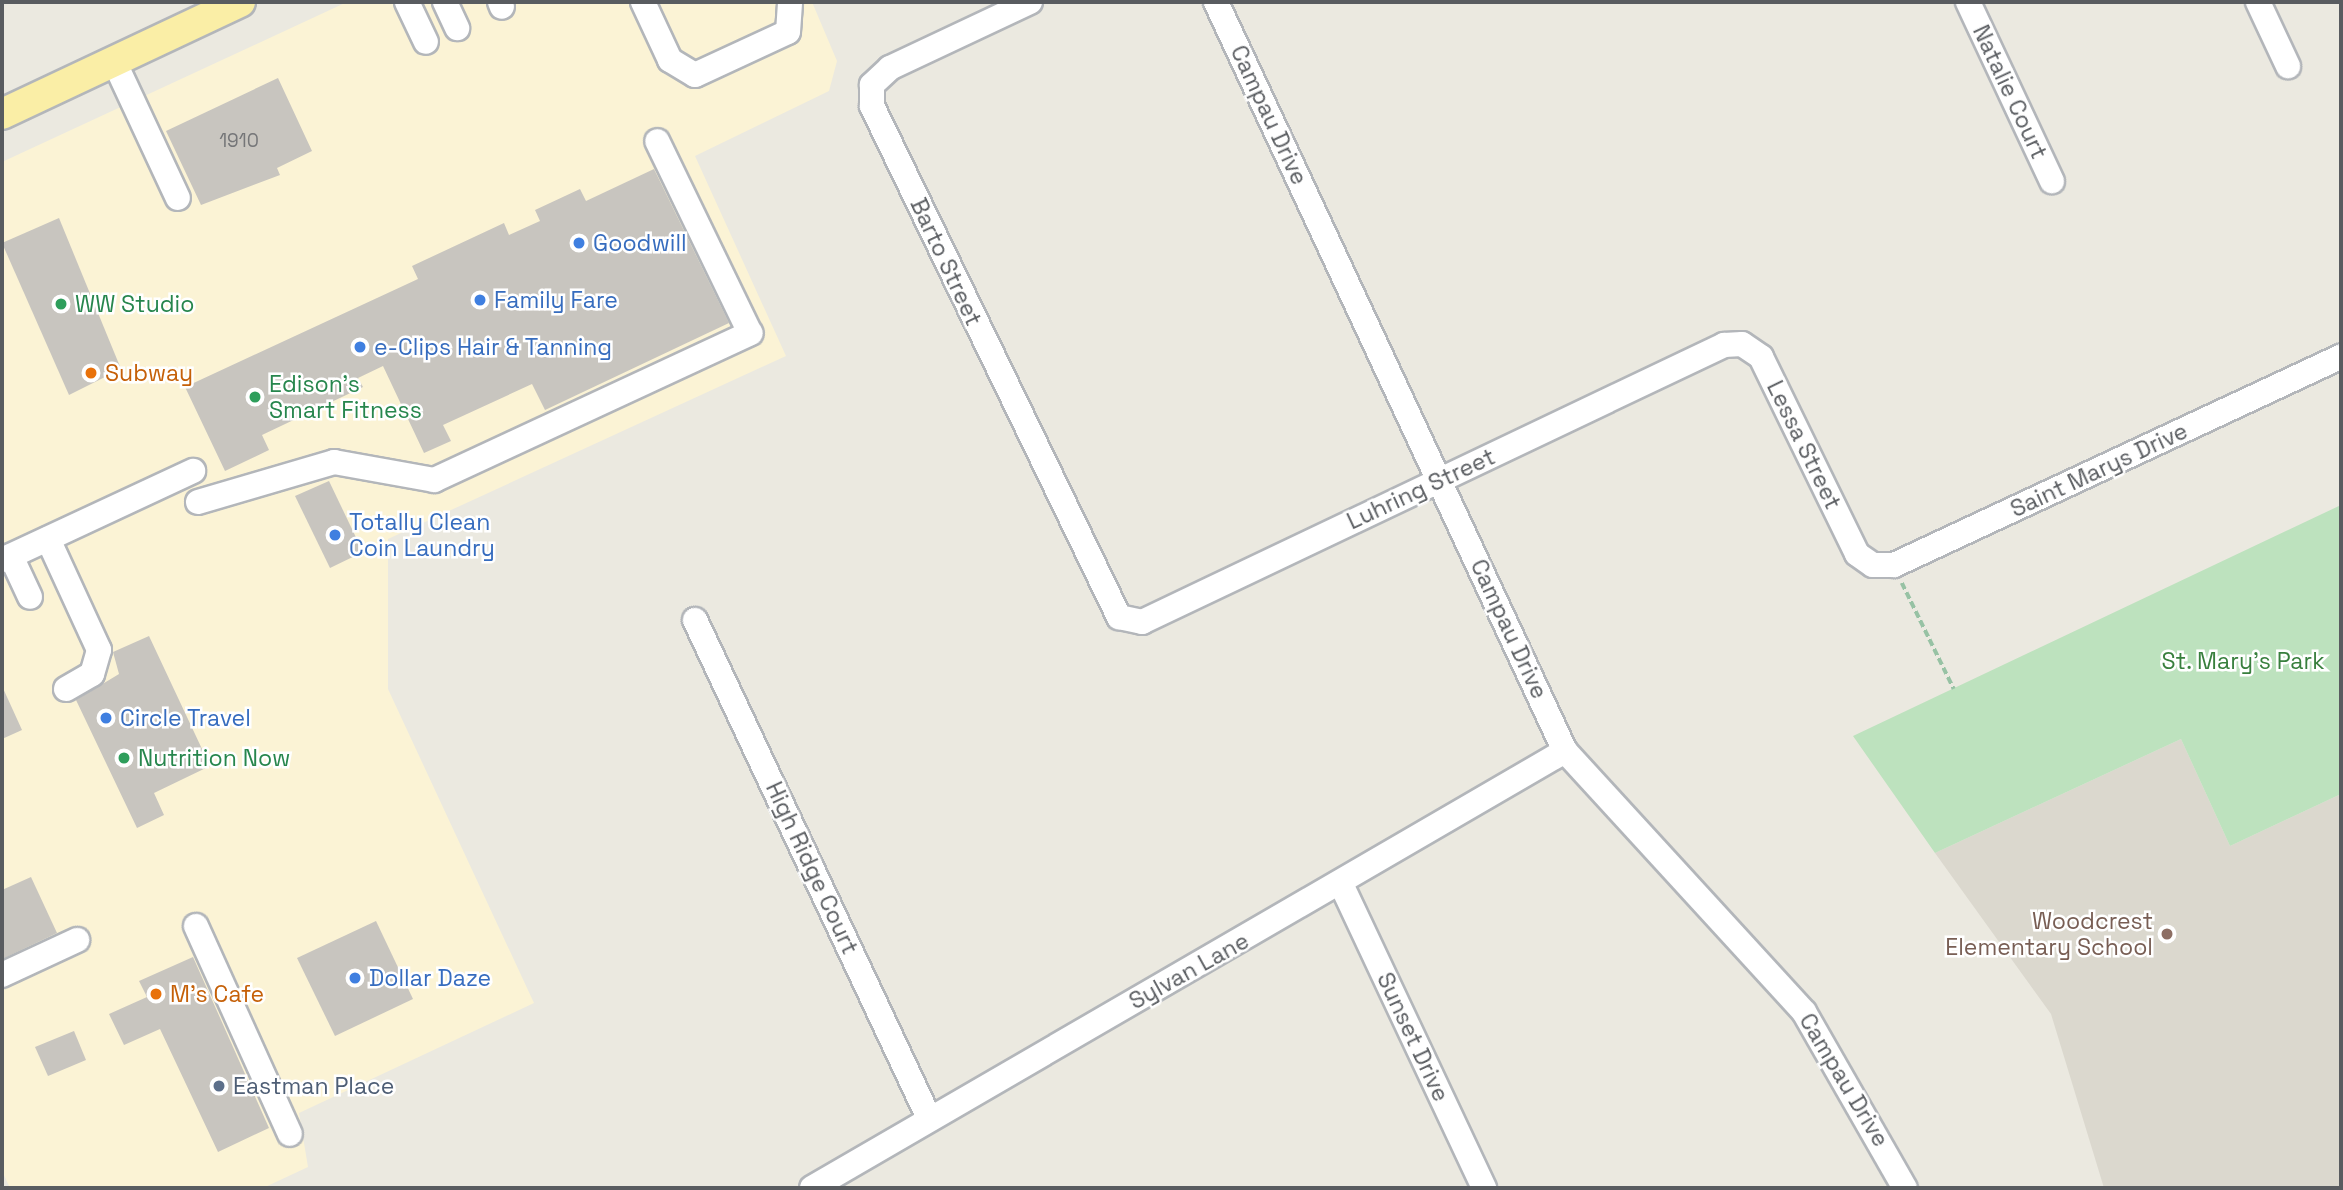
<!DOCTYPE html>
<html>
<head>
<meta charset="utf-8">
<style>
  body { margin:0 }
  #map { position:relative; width:2343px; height:1190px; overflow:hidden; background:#ebe9e0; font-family:"Space Grotesk",sans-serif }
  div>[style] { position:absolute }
  .commercial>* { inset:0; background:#fbf3d5 }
  .education>* { inset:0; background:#dbd8ce }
  .green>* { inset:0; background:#bde2be }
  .building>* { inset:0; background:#c8c5bf }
  .path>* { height:3.5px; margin-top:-1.75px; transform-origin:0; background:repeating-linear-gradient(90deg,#97c2a4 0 7px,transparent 0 10.5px) }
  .roads { filter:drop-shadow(2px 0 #b3b6ba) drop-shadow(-2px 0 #b3b6ba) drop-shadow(0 2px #b3b6ba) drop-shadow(0 -2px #b3b6ba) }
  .minor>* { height:24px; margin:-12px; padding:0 12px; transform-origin:12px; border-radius:12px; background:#fff }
  .major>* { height:30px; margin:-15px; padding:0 15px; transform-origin:15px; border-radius:15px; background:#faeea6 }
  .dots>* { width:19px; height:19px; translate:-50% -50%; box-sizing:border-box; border:4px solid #fff; border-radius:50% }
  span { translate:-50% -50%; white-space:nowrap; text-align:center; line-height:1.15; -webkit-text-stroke:5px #fff; paint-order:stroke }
  .number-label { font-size:19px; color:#757678 }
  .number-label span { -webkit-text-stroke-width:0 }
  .street-label { font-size:23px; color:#595c60 }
  .shop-label { font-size:23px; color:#366cbe }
  .left { translate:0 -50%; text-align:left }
  .leisure-label { font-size:23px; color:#27864d }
  .food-label { font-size:23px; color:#c56008 }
  .park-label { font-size:23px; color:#387f3d }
  .education-label { font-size:23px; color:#785e54 }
  .right { translate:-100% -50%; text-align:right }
  .service-label { font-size:23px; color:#4e5e75 }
  .frame { position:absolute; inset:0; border:4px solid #595c60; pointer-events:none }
</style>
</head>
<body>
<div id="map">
  <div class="commercial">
    <i style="clip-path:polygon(347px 2px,812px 2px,837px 61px,829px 91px,695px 156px,786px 356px,388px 539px,388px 689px,534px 1003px,299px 1113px,308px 1167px,263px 1188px,10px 1188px,2px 1171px,2px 162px)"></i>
  </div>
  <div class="education">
    <i style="clip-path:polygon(2181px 739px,2230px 846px,2341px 794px,2341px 1188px,2104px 1188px,2051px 1014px,1935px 853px)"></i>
  </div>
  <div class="green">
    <i style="clip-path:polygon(2341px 505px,2341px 794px,2230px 846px,2181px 739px,1935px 853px,1853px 736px)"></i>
  </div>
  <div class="building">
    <i style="clip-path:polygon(278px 78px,312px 151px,277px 168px,280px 175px,201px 205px,166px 131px)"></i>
    <i style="clip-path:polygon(654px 169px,729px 323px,545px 410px,532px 384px,443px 425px,451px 441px,424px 453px,383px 366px,358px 378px,363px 387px,262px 435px,269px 450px,225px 471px,185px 387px,418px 279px,412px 266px,504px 223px,509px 235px,540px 221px,535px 210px,580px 189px,586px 201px)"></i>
    <i style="clip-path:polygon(59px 218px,121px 369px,69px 395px,2px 243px)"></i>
    <i style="clip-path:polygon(329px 481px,363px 552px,330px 568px,295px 496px)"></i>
    <i style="clip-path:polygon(149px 636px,210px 766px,154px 793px,164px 815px,137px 828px,76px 700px,119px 674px,113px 652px)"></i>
    <i style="clip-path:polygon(2px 686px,22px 730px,2px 739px)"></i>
    <i style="clip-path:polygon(31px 877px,57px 933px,2px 959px,2px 890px)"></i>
    <i style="clip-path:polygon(376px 921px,413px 999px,335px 1036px,297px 958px)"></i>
    <i style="clip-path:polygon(193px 957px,269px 1128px,218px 1152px,160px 1029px,124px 1045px,109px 1014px,147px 997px,139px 981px)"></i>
    <i style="clip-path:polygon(74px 1031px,86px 1060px,48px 1076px,35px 1047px)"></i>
  </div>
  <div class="path">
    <i style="left:1902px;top:583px;width:118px;rotate:63.9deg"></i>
  </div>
  <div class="roads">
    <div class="minor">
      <i style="left:407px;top:2px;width:44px;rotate:64.6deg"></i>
      <i style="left:445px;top:2px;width:29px;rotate:65deg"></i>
      <i style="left:500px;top:2px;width:5px;rotate:68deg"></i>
      <i style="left:643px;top:2px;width:64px;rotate:65deg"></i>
      <i style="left:670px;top:60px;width:29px;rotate:31deg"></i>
      <i style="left:695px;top:75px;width:102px;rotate:-24.8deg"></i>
      <i style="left:788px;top:32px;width:30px;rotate:-86deg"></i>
      <i style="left:1030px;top:2px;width:155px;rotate:154.8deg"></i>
      <i style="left:890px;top:68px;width:25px;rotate:137deg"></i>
      <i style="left:872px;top:85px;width:21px;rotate:90deg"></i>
      <i style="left:872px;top:106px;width:568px;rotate:64.2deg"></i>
      <i style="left:1119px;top:617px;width:24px;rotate:12deg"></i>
      <i style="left:1142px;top:622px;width:645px;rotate:-25.45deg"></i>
      <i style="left:1724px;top:345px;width:18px;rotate:-3deg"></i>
      <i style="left:1742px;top:344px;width:23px;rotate:34deg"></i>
      <i style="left:1761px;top:357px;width:219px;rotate:64deg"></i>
      <i style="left:1857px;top:554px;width:19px;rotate:35deg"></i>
      <i style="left:1873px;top:565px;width:21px"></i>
      <i style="left:1894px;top:565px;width:493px;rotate:-25deg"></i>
      <i style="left:1216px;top:2px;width:826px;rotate:65.02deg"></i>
      <i style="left:1565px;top:751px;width:354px;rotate:47.5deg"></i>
      <i style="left:1804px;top:1012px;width:203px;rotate:60.2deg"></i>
      <i style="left:1968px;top:2px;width:198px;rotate:64.9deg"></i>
      <i style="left:2258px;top:2px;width:71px;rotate:64.9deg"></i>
      <i style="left:114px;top:61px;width:151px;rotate:65deg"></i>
      <i style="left:198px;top:502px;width:142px;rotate:-16.4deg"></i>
      <i style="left:334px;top:462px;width:102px;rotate:10.2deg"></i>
      <i style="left:434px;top:480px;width:349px;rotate:-24.9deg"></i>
      <i style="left:750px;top:333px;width:213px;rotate:-115.8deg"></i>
      <i style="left:48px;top:539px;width:122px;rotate:65.3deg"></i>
      <i style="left:99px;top:650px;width:25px;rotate:106deg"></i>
      <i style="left:92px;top:674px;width:30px;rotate:150deg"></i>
      <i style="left:11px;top:556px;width:45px;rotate:65.1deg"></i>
      <i style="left:2px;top:560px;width:211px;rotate:-25deg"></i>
      <i style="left:695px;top:620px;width:548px;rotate:64.84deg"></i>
      <i style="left:1342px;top:886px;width:334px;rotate:64.8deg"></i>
      <i style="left:196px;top:926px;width:228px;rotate:65.7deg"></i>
      <i style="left:2px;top:975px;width:83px;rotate:-25deg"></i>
      <i style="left:812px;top:1188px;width:871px;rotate:-30.13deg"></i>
    </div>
    <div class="major">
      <i style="left:2px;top:114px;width:263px;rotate:-25.2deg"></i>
    </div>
  </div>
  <div class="dots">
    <i style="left:579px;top:243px;background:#3f7fe0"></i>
    <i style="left:480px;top:300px;background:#3f7fe0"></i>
    <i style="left:61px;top:304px;background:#2e9e5b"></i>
    <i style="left:360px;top:347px;background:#3f7fe0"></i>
    <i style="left:91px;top:373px;background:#e8710a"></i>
    <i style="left:255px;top:397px;background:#2e9e5b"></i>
    <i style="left:335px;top:535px;background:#3f7fe0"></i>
    <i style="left:106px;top:718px;background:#3f7fe0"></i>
    <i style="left:124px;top:758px;background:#2e9e5b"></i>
    <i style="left:2167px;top:934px;background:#8d6e63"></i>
    <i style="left:355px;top:978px;background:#3f7fe0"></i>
    <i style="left:156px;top:994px;background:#e8710a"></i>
    <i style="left:219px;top:1086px;background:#5c6f8a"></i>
  </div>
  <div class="number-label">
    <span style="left:239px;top:141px">1910</span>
  </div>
  <div class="street-label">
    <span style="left:2010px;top:92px;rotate:65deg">Natalie Court</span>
    <span style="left:1269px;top:115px;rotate:65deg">Campau Drive</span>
    <span style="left:946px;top:262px;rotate:65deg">Barto Street</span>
    <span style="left:1804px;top:445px;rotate:64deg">Lessa Street</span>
    <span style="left:2099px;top:470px;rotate:-25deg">Saint Marys Drive</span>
    <span style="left:1421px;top:489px;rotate:-25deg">Luhring Street</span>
    <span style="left:1509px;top:629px;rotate:65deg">Campau Drive</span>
    <span style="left:812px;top:868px;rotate:65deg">High Ridge Court</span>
    <span style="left:1189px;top:971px;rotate:-29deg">Sylvan Lane</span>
    <span style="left:1413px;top:1037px;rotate:65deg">Sunset Drive</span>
    <span style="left:1844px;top:1080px;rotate:59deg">Campau Drive</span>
  </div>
  <div class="shop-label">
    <span class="left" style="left:593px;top:243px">Goodwill</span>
    <span class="left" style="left:494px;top:300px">Family Fare</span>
    <span class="left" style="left:374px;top:347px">e-Clips Hair &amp; Tanning</span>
    <span class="left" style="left:349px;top:535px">Totally Clean<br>Coin Laundry</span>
    <span class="left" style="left:120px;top:718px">Circle Travel</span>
    <span class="left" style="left:369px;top:978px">Dollar Daze</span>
  </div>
  <div class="leisure-label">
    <span class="left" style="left:75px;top:304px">WW Studio</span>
    <span class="left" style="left:269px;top:397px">Edison's<br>Smart Fitness</span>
    <span class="left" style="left:138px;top:758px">Nutrition Now</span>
  </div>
  <div class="food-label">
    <span class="left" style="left:105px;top:373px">Subway</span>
    <span class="left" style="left:170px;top:994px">M's Cafe</span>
  </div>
  <div class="park-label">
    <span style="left:2243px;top:661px">St. Mary's Park</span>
  </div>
  <div class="education-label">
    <span class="right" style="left:2153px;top:934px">Woodcrest<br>Elementary School</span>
  </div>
  <div class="service-label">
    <span class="left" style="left:233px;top:1086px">Eastman Place</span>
  </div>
  <div class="frame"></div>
</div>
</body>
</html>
